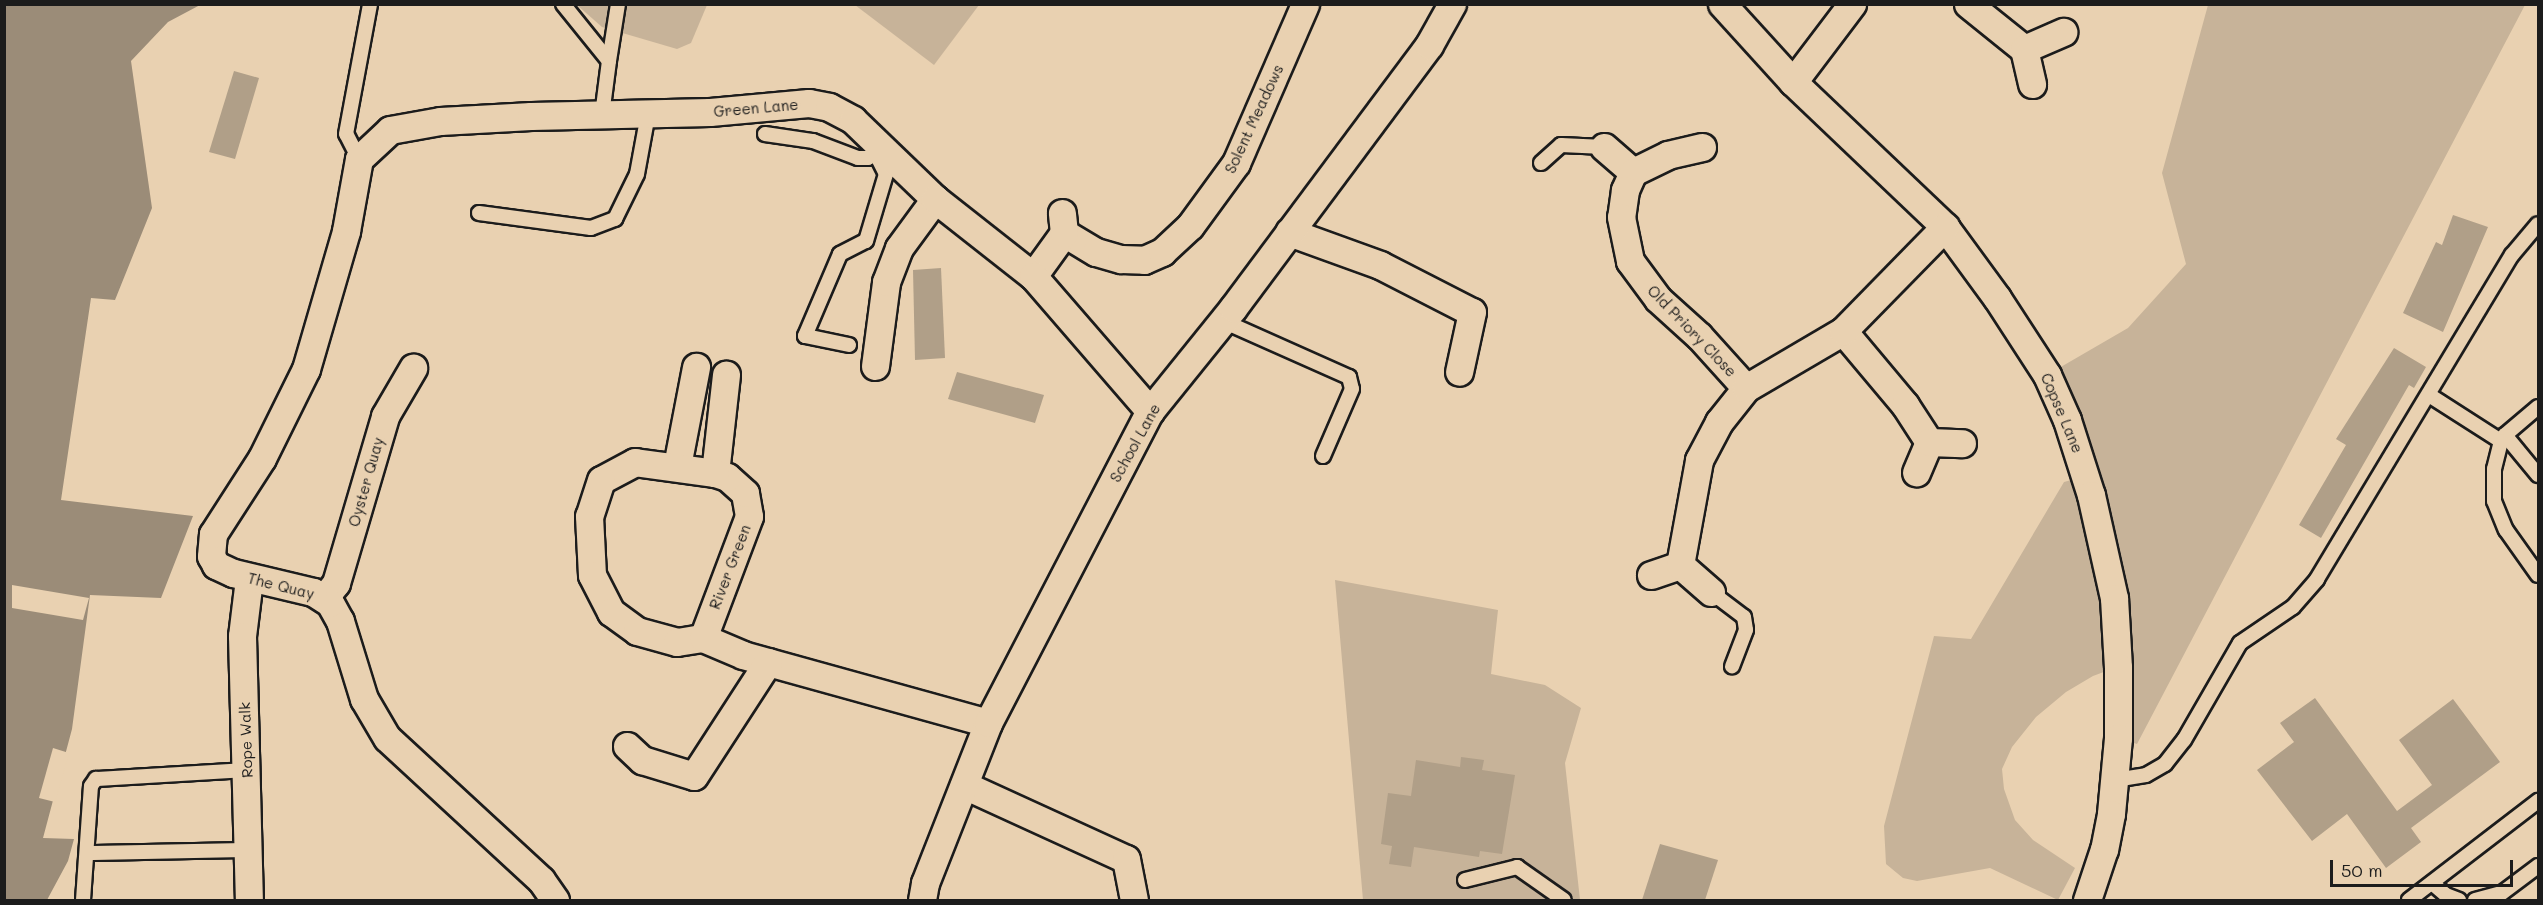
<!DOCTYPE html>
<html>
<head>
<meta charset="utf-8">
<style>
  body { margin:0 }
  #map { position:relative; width:2543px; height:905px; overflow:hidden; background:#e9d1b1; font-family:Mali,sans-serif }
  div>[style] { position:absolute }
  .green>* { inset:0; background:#c7b399 }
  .water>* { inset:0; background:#9b8c78 }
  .pier>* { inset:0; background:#e9d1b1 }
  .building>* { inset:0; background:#b09f88 }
  .roads { filter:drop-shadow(2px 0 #1c1c1c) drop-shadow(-2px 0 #1c1c1c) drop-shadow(0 2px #1c1c1c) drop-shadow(0 -2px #1c1c1c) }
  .service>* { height:14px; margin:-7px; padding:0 7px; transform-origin:7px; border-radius:7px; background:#e9d1b1 }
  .minor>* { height:27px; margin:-13.5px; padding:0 13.5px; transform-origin:13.5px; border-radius:13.5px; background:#e9d1b1 }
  span { translate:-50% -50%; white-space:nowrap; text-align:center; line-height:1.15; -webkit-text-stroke:4.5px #e9d1b1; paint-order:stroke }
  .street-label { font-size:15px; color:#1c1c1c }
  .frame { position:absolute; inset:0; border:6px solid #1c1c1c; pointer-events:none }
  .scale { position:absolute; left:2330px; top:860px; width:183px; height:27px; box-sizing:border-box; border:3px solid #1c1c1c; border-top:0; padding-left:8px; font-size:18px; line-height:21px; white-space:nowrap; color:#1c1c1c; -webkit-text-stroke:4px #e9d1b1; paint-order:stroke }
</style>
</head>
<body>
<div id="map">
  <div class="green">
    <i style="clip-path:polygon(577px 5px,707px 5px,691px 43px,677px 49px,602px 27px)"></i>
    <i style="clip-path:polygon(855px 5px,979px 5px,934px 65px)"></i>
    <i style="clip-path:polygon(2208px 5px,2525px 5px,2137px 744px,2118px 738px,2117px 667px,2093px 676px,2066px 692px,2036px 717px,2012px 747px,2002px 769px,2004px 789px,2015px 820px,2033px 840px,2075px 868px,2058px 900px,1990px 868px,1917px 881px,1903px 878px,1886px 864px,1884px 826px,1934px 636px,1971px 639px,2064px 482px,2086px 476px,2047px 375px,2128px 328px,2186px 264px,2162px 173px)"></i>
    <i style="clip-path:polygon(1335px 580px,1498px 610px,1491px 674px,1545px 685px,1581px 708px,1565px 763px,1580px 900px,1363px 900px)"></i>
  </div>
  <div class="water">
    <i style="clip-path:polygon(5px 5px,200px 5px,168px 22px,131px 61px,152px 208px,115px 300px,91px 298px,61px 500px,193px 516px,161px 598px,90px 595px,72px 729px,43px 838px,74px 839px,68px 861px,47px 900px,5px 900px)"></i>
  </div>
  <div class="pier">
    <i style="clip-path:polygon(12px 585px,89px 598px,83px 620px,12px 608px)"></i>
    <i style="clip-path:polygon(53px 748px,69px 753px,55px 802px,39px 798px)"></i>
  </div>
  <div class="building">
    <i style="clip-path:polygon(234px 71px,259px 78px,235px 159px,209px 152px)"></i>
    <i style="clip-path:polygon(2453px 215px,2488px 227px,2443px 332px,2403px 313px,2436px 242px,2442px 245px)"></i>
    <i style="clip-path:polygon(941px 268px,945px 358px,915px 360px,913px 270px)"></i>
    <i style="clip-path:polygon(2394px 348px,2426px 367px,2414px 388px,2409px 385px,2321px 538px,2299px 525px,2346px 445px,2336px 439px)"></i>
    <i style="clip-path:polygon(957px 372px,1044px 395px,1035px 423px,948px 399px)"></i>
    <i style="clip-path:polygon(2315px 698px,2397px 811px,2432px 785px,2399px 740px,2453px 699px,2500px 762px,2411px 828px,2421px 842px,2386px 868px,2347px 814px,2312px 841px,2257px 770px,2294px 742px,2280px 723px)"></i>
    <i style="clip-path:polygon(1461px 757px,1484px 760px,1482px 770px,1515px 775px,1502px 854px,1480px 851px,1479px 857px,1414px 847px,1411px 867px,1389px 864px,1392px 846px,1381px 844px,1388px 793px,1411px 796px,1416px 760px,1460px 767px)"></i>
    <i style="clip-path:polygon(1660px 844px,1718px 860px,1705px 900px,1642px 900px)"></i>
  </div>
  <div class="roads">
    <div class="service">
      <i style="left:563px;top:4px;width:73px;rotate:51.1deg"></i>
      <i style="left:609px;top:61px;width:54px;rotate:97.4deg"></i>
      <i style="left:609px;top:61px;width:58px;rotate:-81deg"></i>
      <i style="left:765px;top:134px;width:49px;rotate:8.3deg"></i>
      <i style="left:813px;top:141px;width:48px;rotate:20.7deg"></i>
      <i style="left:858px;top:158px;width:10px"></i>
      <i style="left:868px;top:158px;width:16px;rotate:-40deg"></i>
      <i style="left:359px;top:159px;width:28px;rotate:-117deg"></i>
      <i style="left:346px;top:134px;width:132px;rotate:-79.5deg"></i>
      <i style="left:1541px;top:163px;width:27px;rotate:-42deg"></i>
      <i style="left:1561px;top:145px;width:43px;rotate:2.7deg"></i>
      <i style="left:479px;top:213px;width:113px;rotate:7.6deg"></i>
      <i style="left:591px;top:228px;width:26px;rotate:-21deg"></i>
      <i style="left:615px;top:219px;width:50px;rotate:-63.9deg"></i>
      <i style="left:637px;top:174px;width:61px;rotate:-79.6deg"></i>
      <i style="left:1223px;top:321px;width:138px;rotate:24deg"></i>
      <i style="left:1349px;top:377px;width:12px;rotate:76deg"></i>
      <i style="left:1352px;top:389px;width:73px;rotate:113.4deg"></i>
      <i style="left:849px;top:345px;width:45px;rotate:-168.4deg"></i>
      <i style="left:805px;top:336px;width:89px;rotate:-66.9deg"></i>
      <i style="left:840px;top:254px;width:29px;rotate:-27deg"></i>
      <i style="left:866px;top:241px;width:70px;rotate:-73.4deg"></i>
      <i style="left:886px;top:174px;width:22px;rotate:-117deg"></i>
      <i style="left:2429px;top:395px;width:85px;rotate:32.6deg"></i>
      <i style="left:2501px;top:441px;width:7px;rotate:-56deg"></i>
      <i style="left:2538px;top:407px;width:43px;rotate:139.7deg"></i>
      <i style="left:2505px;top:435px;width:52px;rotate:50.5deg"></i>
      <i style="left:2501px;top:441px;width:29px;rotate:104deg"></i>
      <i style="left:2494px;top:469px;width:32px;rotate:90deg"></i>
      <i style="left:2494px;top:501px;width:31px;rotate:68deg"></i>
      <i style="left:2506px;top:530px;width:55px;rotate:54.6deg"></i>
      <i style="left:1711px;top:592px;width:41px;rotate:37.1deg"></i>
      <i style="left:1744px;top:617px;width:13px;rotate:81deg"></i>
      <i style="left:1746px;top:630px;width:39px;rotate:111deg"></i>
      <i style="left:2115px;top:780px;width:31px;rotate:-9deg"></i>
      <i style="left:2146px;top:775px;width:22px;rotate:-30deg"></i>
      <i style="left:2165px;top:764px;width:31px;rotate:-52deg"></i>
      <i style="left:2184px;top:740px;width:112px;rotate:-60deg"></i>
      <i style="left:2240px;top:643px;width:64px;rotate:-34.2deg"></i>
      <i style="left:2293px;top:607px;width:37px;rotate:-49deg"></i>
      <i style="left:2317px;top:579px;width:378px;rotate:-59deg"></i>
      <i style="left:2512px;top:255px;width:40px;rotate:-50deg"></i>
      <i style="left:88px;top:853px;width:162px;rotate:-1.1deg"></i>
      <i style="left:1465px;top:880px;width:54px;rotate:-14deg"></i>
      <i style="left:1517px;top:867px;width:57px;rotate:35.1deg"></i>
      <i style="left:2432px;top:883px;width:18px;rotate:41deg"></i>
      <i style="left:2446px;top:895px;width:14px;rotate:21deg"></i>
      <i style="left:83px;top:900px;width:114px;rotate:-86deg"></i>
      <i style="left:91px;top:786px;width:9px;rotate:-54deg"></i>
      <i style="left:96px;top:779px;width:152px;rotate:-3.4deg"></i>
      <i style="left:2409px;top:900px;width:163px;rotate:-37.5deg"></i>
      <i style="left:2475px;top:900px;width:28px;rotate:-15deg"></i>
      <i style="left:2502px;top:893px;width:45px;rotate:-36.9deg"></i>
    </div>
    <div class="minor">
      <i style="left:1722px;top:4px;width:105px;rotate:47.7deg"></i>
      <i style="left:1793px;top:82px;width:210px;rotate:43.6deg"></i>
      <i style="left:1945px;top:227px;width:88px;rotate:53.8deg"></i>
      <i style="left:1997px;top:298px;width:92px;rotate:57deg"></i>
      <i style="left:2047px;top:375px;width:49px;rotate:66deg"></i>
      <i style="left:2067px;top:420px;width:79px;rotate:72.3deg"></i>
      <i style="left:2091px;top:495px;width:106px;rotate:77.4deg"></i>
      <i style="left:2114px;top:598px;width:69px;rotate:86.7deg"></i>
      <i style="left:2118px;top:667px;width:71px;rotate:90deg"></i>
      <i style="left:2118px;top:738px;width:76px;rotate:95.3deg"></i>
      <i style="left:2111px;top:814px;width:36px;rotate:101deg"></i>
      <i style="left:2104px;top:849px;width:54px;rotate:108.4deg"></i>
      <i style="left:1968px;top:4px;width:72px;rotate:38.8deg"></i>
      <i style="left:2024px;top:49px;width:43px;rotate:-23.6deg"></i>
      <i style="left:2024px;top:49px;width:36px;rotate:77deg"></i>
      <i style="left:1793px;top:82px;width:98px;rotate:-52.9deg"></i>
      <i style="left:1604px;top:147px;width:38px;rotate:41deg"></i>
      <i style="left:1702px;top:147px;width:35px;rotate:167deg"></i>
      <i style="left:1668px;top:155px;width:39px;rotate:154deg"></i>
      <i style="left:1633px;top:172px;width:20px;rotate:114deg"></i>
      <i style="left:1625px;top:190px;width:27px;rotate:98deg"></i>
      <i style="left:1621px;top:217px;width:45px;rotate:78.4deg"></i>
      <i style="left:1630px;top:261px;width:47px;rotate:53.6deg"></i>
      <i style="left:1658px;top:299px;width:55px;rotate:42.1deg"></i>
      <i style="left:1699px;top:336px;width:70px;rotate:47.9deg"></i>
      <i style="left:1289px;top:232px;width:97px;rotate:19.9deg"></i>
      <i style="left:1380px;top:265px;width:103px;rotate:27.1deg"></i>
      <i style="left:1472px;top:312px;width:61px;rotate:102.2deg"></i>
      <i style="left:1064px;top:233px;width:37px;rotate:31deg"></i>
      <i style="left:1096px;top:252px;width:26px;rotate:16deg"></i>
      <i style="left:1121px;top:259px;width:23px;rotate:2deg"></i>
      <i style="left:1144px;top:260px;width:20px;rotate:-24deg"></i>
      <i style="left:1162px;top:252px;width:38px;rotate:-43deg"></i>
      <i style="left:1190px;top:226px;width:78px;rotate:-53.9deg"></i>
      <i style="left:1236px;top:163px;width:173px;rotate:-66.5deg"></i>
      <i style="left:1033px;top:276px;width:53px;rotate:-54.2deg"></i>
      <i style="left:1064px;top:233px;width:20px;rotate:-96deg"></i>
      <i style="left:1843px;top:331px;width:97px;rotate:50deg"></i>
      <i style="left:1905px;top:405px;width:44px;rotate:57deg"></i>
      <i style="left:1929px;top:442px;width:33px;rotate:113deg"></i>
      <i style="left:875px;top:366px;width:85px;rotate:-82.5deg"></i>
      <i style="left:886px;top:282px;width:36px;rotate:-69deg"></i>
      <i style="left:899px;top:248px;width:61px;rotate:-53.7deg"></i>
      <i style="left:1929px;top:442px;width:33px;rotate:2deg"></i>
      <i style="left:677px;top:466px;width:101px;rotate:-79.1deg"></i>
      <i style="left:715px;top:473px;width:99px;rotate:-83.6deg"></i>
      <i style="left:1651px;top:575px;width:31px;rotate:-19deg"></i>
      <i style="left:249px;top:579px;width:57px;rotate:97deg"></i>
      <i style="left:242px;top:636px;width:264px;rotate:88.5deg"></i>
      <i style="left:1711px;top:592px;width:41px;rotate:-138.9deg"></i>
      <i style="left:1680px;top:565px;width:107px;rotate:-79.7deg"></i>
      <i style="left:1699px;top:460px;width:43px;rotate:-62.2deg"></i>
      <i style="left:1719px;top:422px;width:43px;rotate:-51.5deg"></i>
      <i style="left:1746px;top:388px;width:113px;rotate:-30.4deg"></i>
      <i style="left:1843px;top:331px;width:146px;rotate:-45.6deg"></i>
      <i style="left:324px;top:598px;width:19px;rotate:-51deg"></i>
      <i style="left:336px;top:583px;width:174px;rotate:-73.6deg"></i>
      <i style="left:385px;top:416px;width:56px;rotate:-59.7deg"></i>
      <i style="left:703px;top:638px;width:130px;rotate:-69.3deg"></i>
      <i style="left:749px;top:516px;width:23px;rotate:-100deg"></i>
      <i style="left:745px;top:493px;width:24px;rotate:-138deg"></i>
      <i style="left:727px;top:477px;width:13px;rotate:-162deg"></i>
      <i style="left:715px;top:473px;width:81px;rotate:-172.2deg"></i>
      <i style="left:635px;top:462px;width:38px;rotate:152deg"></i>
      <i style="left:601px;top:480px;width:38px;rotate:108deg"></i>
      <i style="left:589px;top:516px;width:59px;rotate:87.1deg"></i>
      <i style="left:592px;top:575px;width:42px;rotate:62.8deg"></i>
      <i style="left:611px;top:612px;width:32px;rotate:36deg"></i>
      <i style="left:637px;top:631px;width:41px;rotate:15.4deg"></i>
      <i style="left:677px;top:642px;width:26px;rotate:-9deg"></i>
      <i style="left:703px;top:638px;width:43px;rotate:23deg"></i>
      <i style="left:743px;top:655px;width:254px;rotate:15.5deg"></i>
      <i style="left:627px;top:746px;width:21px;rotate:43deg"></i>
      <i style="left:642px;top:760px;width:54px;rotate:17.1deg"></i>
      <i style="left:694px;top:776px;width:136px;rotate:-57deg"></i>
      <i style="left:964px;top:785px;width:178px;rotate:24.6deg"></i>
      <i style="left:1126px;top:859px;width:42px;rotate:79deg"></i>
      <i style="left:555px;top:900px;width:24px;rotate:-125deg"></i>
      <i style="left:541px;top:880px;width:209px;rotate:-137.3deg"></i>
      <i style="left:387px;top:738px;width:45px;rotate:-120.5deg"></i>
      <i style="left:364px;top:699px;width:82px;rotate:-107.1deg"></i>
      <i style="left:340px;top:621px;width:21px;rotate:-119deg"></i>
      <i style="left:330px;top:603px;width:20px;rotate:-147deg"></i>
      <i style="left:313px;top:592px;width:82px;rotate:-166.6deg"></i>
      <i style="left:233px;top:573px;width:19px;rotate:-155deg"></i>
      <i style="left:216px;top:565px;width:10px;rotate:-119deg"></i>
      <i style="left:211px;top:556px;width:22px;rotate:-85deg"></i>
      <i style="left:213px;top:534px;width:90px;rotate:-57.2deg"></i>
      <i style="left:262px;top:458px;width:99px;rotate:-63.7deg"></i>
      <i style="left:306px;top:369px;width:144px;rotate:-73.8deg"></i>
      <i style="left:346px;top:231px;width:73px;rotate:-79.8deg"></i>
      <i style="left:359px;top:159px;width:42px;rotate:-43.1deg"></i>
      <i style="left:390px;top:130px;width:51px;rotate:-10.2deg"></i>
      <i style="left:440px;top:121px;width:91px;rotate:-3.1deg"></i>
      <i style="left:531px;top:116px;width:179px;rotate:-1.3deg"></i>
      <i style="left:710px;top:112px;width:99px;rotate:-5.2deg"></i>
      <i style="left:809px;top:103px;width:20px;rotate:11deg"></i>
      <i style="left:829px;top:107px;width:27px;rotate:28deg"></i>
      <i style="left:853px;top:120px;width:114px;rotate:43.9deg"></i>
      <i style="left:935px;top:199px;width:125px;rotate:38.2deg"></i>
      <i style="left:1033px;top:276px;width:179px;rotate:49.1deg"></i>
      <i style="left:922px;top:900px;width:17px;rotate:-80deg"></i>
      <i style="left:925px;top:883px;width:172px;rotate:-68.5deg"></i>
      <i style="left:988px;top:723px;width:352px;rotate:-62.6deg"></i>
      <i style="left:1150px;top:411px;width:132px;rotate:-51.1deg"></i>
      <i style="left:1233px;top:308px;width:328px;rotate:-53.3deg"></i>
      <i style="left:1429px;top:45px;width:47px;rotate:-60.7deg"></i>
    </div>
  </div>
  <div class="street-label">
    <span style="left:756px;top:108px;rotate:-5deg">Green Lane</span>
    <span style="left:1254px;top:119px;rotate:-65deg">Solent Meadows</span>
    <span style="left:1692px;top:331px;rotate:46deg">Old Priory Close</span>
    <span style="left:2062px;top:413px;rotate:67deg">Copse Lane</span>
    <span style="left:1135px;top:443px;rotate:-61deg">School Lane</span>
    <span style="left:366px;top:482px;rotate:-74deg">Oyster Quay</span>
    <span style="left:730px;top:567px;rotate:-69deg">River Green</span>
    <span style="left:281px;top:586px;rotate:14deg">The Quay</span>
    <span style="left:246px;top:740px;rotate:-92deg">Rope Walk</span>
  </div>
  <div class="frame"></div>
  <div class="scale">50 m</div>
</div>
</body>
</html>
